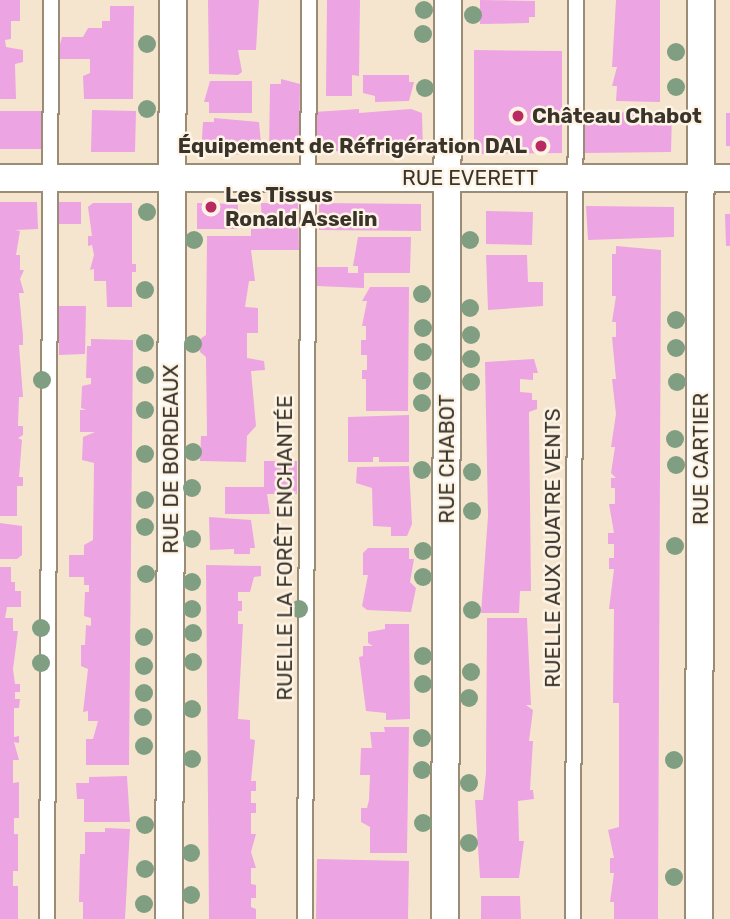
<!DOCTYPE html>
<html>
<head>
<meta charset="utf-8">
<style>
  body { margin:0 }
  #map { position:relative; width:730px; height:919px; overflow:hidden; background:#f6e5ce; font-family:Rubik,sans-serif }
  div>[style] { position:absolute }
  .building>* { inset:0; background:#eca4e2 }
  .roads { filter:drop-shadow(2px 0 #9b8c76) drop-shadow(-2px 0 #9b8c76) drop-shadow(0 2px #9b8c76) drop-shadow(0 -2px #9b8c76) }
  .lane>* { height:14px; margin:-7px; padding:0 7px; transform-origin:7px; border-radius:7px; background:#fff }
  .street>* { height:26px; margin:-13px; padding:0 13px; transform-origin:13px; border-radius:13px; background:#fff }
  .trees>* { width:18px; height:18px; margin:-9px; border-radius:50%; background:#809e82 }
  .dots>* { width:19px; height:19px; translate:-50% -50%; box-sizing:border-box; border:4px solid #fef4e5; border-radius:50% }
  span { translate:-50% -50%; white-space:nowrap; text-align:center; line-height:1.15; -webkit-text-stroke:5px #fef4e5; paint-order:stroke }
  .poi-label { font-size:21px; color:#39332a; font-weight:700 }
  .left { translate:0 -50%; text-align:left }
  .right { translate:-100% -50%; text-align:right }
  .street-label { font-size:21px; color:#39332a }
</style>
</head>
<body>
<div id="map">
  <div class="building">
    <i style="clip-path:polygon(0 0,20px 0,20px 21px,11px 21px,11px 39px,5px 40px,6px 47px,23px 50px,23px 62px,15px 64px,16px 99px,0 99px)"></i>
    <i style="clip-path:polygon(208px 0,259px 0,256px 50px,238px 50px,242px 72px,238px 75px,209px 74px)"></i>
    <i style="clip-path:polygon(327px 0,360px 0,359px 76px,352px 75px,352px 96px,326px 96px)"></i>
    <i style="clip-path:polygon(480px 0,535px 1px,535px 17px,529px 17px,529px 23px,480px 24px)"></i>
    <i style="clip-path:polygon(616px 0,660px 0,660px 102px,616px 101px,617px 86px,612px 86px,617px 67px,612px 67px)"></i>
    <i style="clip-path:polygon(110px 6px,134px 6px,133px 99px,84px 99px,83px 76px,90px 73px,90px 59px,59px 59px,59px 48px,62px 37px,83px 37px,88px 28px,102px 28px,102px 21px,110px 21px)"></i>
    <i style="clip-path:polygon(474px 50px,562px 51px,562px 153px,474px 154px)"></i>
    <i style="clip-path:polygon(363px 75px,409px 75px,409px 82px,414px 82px,409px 101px,375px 102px,375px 96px,363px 93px)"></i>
    <i style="clip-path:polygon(281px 79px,300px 84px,299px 154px,269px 154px,270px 84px,281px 84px)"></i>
    <i style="clip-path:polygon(210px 81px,252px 81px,252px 113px,209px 113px,209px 102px,204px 102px)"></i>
    <i style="clip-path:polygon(359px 109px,359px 113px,411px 109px,422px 113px,423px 152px,315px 151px,314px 112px)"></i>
    <i style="clip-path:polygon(92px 110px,136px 111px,135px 152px,91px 152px)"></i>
    <i style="clip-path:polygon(0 111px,41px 111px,42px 149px,0 149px)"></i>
    <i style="clip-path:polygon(672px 112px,671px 152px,585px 153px,585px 113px)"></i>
    <i style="clip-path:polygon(726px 113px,730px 113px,730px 146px,726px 146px)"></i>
    <i style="clip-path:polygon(214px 118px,259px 122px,262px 154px,201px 155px,203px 122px,214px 122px)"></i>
    <i style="clip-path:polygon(0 202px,37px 202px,38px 229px,15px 230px,20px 231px,16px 255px,20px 255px,20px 270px,24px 270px,20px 279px,24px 293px,19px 293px,23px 336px,23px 345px,19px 345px,23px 397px,19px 397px,18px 426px,23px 426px,23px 435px,18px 438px,22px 440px,19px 477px,23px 477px,23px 486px,17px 486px,17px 516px,0 516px)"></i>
    <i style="clip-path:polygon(58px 202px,81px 202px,81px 224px,58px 224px)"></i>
    <i style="clip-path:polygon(93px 203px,132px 203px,132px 264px,136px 264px,136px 272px,132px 272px,132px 307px,107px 307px,106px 281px,94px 281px,94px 269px,90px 270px,94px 255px,92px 245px,88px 246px,88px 236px,92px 236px,88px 207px)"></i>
    <i style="clip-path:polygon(197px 203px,238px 204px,238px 229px,197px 229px)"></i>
    <i style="clip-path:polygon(261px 203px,298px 203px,299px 250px,251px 250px,255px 281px,249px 281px,245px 307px,258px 308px,258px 333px,247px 333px,247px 358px,264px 361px,265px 370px,251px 371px,256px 426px,247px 436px,246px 462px,200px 461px,201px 436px,207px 436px,206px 357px,200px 352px,200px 339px,206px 335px,207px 236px,251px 236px,251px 229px,262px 229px)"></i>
    <i style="clip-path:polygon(319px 203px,421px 204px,421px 231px,319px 230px)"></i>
    <i style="clip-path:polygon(586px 206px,674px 207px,674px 237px,588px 240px)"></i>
    <i style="clip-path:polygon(486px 211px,533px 212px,532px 245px,486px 244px)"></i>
    <i style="clip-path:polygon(725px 214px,730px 214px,730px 246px,726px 246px)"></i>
    <i style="clip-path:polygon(358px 237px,411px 237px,410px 273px,364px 273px,364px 288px,316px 286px,315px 267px,348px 267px,348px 273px,358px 273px,358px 266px,353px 266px)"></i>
    <i style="clip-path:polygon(616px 246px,661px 250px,658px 919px,614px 919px,614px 902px,610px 902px,614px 873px,610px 873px,610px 858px,614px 858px,608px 830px,619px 827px,619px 703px,613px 703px,614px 609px,609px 609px,614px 569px,609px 569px,609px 558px,614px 558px,614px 544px,608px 544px,608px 533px,614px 533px,609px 504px,615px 504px,615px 488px,611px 488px,611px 478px,616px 478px,611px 473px,615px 447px,611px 447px,616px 414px,612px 379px,616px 379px,612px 337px,616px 337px,616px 322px,612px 322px,616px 296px,612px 296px,612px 254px,616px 254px)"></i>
    <i style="clip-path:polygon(486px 255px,527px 255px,528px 282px,543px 282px,543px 306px,488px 310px)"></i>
    <i style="clip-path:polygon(370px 287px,409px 287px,408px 411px,366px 411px,366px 379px,362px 379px,362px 370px,367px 370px,367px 355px,361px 355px,361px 340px,366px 340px,366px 326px,362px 326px,367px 301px,362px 301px)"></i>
    <i style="clip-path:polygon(59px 306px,86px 306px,85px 354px,59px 355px)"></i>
    <i style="clip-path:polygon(91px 339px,133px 340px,129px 765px,86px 765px,86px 739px,93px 739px,98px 721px,88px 721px,88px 711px,83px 712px,88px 669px,81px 666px,81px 645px,85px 645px,86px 625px,91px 626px,91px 618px,84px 616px,85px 592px,89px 592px,89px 585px,84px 585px,84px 577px,69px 577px,69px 555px,84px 555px,84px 545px,93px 540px,94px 463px,82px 460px,83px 437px,95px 432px,80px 432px,80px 410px,86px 410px,81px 408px,82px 386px,91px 384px,91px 378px,86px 378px,87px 346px,91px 346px)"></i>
    <i style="clip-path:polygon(534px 359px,538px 373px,533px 373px,533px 380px,520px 379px,520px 392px,532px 393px,532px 400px,537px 400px,537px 409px,529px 412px,531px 591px,520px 591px,519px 613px,481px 613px,488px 516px,485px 362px)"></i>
    <i style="clip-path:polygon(409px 415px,409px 462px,379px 462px,379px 457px,373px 457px,373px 462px,348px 462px,348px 417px)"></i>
    <i style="clip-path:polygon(264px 461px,297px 461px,297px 494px,267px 494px,270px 514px,225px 514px,225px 487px,264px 487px)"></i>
    <i style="clip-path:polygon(409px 466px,412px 524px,407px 536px,391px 536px,391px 527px,373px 526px,372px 488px,356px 483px,357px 467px)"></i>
    <i style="clip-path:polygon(209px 517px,251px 520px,255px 548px,250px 548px,250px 554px,234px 554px,234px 549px,210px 550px)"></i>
    <i style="clip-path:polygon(0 523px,22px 526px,22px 555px,17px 559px,0 559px)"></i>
    <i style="clip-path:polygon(368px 548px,409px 548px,409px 559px,414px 559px,410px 582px,416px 588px,411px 612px,367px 610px,362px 606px,368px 575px,363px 575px,363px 553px)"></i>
    <i style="clip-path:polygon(206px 565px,261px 566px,261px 576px,254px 577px,250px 592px,238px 592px,238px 601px,242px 601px,242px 611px,238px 611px,238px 624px,243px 624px,238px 719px,250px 720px,250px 739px,255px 740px,251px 781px,256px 781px,256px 791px,251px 791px,251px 803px,256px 803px,256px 813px,251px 813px,251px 834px,256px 834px,251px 852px,256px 868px,251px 868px,251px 884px,256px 885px,256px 898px,251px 898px,251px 907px,256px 909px,256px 919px,209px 919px)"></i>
    <i style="clip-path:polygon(0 567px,11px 567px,11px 582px,15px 582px,15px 591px,21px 591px,21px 607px,7px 607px,5px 618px,13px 618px,13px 631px,18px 631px,13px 669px,15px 684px,20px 684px,20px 692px,15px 692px,15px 699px,20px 699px,19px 708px,14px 708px,14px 737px,19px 736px,19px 743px,14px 742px,19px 760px,13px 760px,13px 783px,19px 782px,19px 818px,14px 818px,14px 834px,18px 834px,18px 871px,13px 871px,13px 886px,18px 886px,18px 919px,0 919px)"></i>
    <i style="clip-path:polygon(487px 618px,527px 618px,531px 705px,526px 705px,533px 710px,529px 741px,533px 741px,530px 790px,533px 790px,534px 799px,518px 801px,519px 841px,524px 841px,519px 878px,480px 878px,475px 800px,483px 800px,486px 773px)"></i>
    <i style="clip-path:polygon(385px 624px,409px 624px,410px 719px,386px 720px,386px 713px,366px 711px,359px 657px,363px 656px,363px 646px,373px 646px,368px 643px,368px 632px,385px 629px)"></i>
    <i style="clip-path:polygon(384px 727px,409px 727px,407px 853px,370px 853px,370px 827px,361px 822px,361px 808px,367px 808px,369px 800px,370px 775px,360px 775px,361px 748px,372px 748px,370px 732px,385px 732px)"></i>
    <i style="clip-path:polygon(127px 776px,130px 822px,84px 822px,84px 799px,77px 799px,76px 783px,89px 783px,89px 777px)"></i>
    <i style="clip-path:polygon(105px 828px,130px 829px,125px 919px,83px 919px,83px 902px,79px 902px,80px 854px,85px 854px,85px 832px,105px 832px)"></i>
    <i style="clip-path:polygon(317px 859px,409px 861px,408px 919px,316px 919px)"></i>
    <i style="clip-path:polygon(481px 896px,520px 896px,521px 919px,481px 919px)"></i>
  </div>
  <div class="roads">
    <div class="lane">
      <i style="left:47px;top:919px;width:919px;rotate:-89.75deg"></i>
      <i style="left:305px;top:919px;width:919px;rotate:-89.75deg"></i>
      <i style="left:573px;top:919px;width:919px;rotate:-89.81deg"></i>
    </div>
    <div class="street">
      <i style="left:0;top:178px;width:730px"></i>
      <i style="left:169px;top:919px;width:919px;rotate:-89.75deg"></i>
      <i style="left:445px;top:919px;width:919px;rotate:-89.81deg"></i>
      <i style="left:699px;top:919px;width:919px;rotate:-89.88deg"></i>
    </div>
  </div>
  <div class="trees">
    <i style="left:424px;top:10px"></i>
    <i style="left:473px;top:15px"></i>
    <i style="left:423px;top:34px"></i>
    <i style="left:147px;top:44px"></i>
    <i style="left:676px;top:52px"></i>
    <i style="left:676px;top:87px"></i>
    <i style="left:425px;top:88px"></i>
    <i style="left:147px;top:109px"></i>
    <i style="left:147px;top:212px"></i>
    <i style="left:194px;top:240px"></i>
    <i style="left:470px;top:240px"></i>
    <i style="left:145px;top:290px"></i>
    <i style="left:422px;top:294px"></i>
    <i style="left:470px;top:308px"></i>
    <i style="left:676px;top:320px"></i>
    <i style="left:423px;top:328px"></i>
    <i style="left:471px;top:335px"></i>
    <i style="left:145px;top:343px"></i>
    <i style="left:193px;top:344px"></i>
    <i style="left:676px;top:348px"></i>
    <i style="left:423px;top:352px"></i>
    <i style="left:471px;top:359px"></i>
    <i style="left:145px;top:375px"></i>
    <i style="left:42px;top:380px"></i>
    <i style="left:422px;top:381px"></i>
    <i style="left:471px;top:382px"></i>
    <i style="left:677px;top:382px"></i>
    <i style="left:422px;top:403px"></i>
    <i style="left:145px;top:410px"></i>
    <i style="left:675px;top:439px"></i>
    <i style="left:193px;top:452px"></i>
    <i style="left:145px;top:454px"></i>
    <i style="left:676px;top:465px"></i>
    <i style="left:422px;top:470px"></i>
    <i style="left:472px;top:472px"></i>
    <i style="left:192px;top:488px"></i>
    <i style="left:145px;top:500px"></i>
    <i style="left:472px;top:511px"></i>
    <i style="left:145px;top:527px"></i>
    <i style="left:192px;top:539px"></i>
    <i style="left:675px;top:546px"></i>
    <i style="left:423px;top:551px"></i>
    <i style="left:146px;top:574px"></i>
    <i style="left:423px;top:577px"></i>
    <i style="left:192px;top:582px"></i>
    <i style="left:192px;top:609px"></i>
    <i style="left:299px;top:609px"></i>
    <i style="left:472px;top:610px"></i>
    <i style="left:41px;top:628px"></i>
    <i style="left:193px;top:633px"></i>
    <i style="left:144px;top:637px"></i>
    <i style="left:423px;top:656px"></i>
    <i style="left:193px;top:662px"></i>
    <i style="left:41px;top:663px"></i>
    <i style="left:144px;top:666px"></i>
    <i style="left:471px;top:672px"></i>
    <i style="left:423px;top:684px"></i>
    <i style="left:144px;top:693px"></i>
    <i style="left:469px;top:698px"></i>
    <i style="left:192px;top:709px"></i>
    <i style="left:143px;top:717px"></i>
    <i style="left:422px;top:738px"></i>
    <i style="left:144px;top:746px"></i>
    <i style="left:192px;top:759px"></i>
    <i style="left:674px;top:760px"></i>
    <i style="left:422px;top:770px"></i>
    <i style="left:469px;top:783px"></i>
    <i style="left:423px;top:823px"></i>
    <i style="left:145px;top:825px"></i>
    <i style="left:469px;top:843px"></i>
    <i style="left:191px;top:853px"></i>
    <i style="left:145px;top:869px"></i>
    <i style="left:674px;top:877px"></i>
    <i style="left:191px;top:895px"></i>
    <i style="left:144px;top:904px"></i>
  </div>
  <div class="dots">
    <i style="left:518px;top:116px;background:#b82b62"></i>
    <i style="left:541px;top:146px;background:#b82b62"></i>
    <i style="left:211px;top:207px;background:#b82b62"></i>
  </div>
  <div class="poi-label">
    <span class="left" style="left:532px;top:116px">Château Chabot</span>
    <span class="right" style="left:527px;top:146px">Équipement de Réfrigération DAL</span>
    <span class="left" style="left:225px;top:207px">Les Tissus<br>Ronald Asselin</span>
  </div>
  <div class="street-label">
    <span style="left:470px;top:178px">RUE EVERETT</span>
    <span style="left:171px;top:459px;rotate:-90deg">RUE DE BORDEAUX</span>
    <span style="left:447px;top:459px;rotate:-90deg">RUE CHABOT</span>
    <span style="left:701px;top:459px;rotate:-90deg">RUE CARTIER</span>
    <span style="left:285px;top:548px;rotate:-90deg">RUELLE LA FORÊT ENCHANTÉE</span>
    <span style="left:553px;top:548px;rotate:-90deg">RUELLE AUX QUATRE VENTS</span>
  </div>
</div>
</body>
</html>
